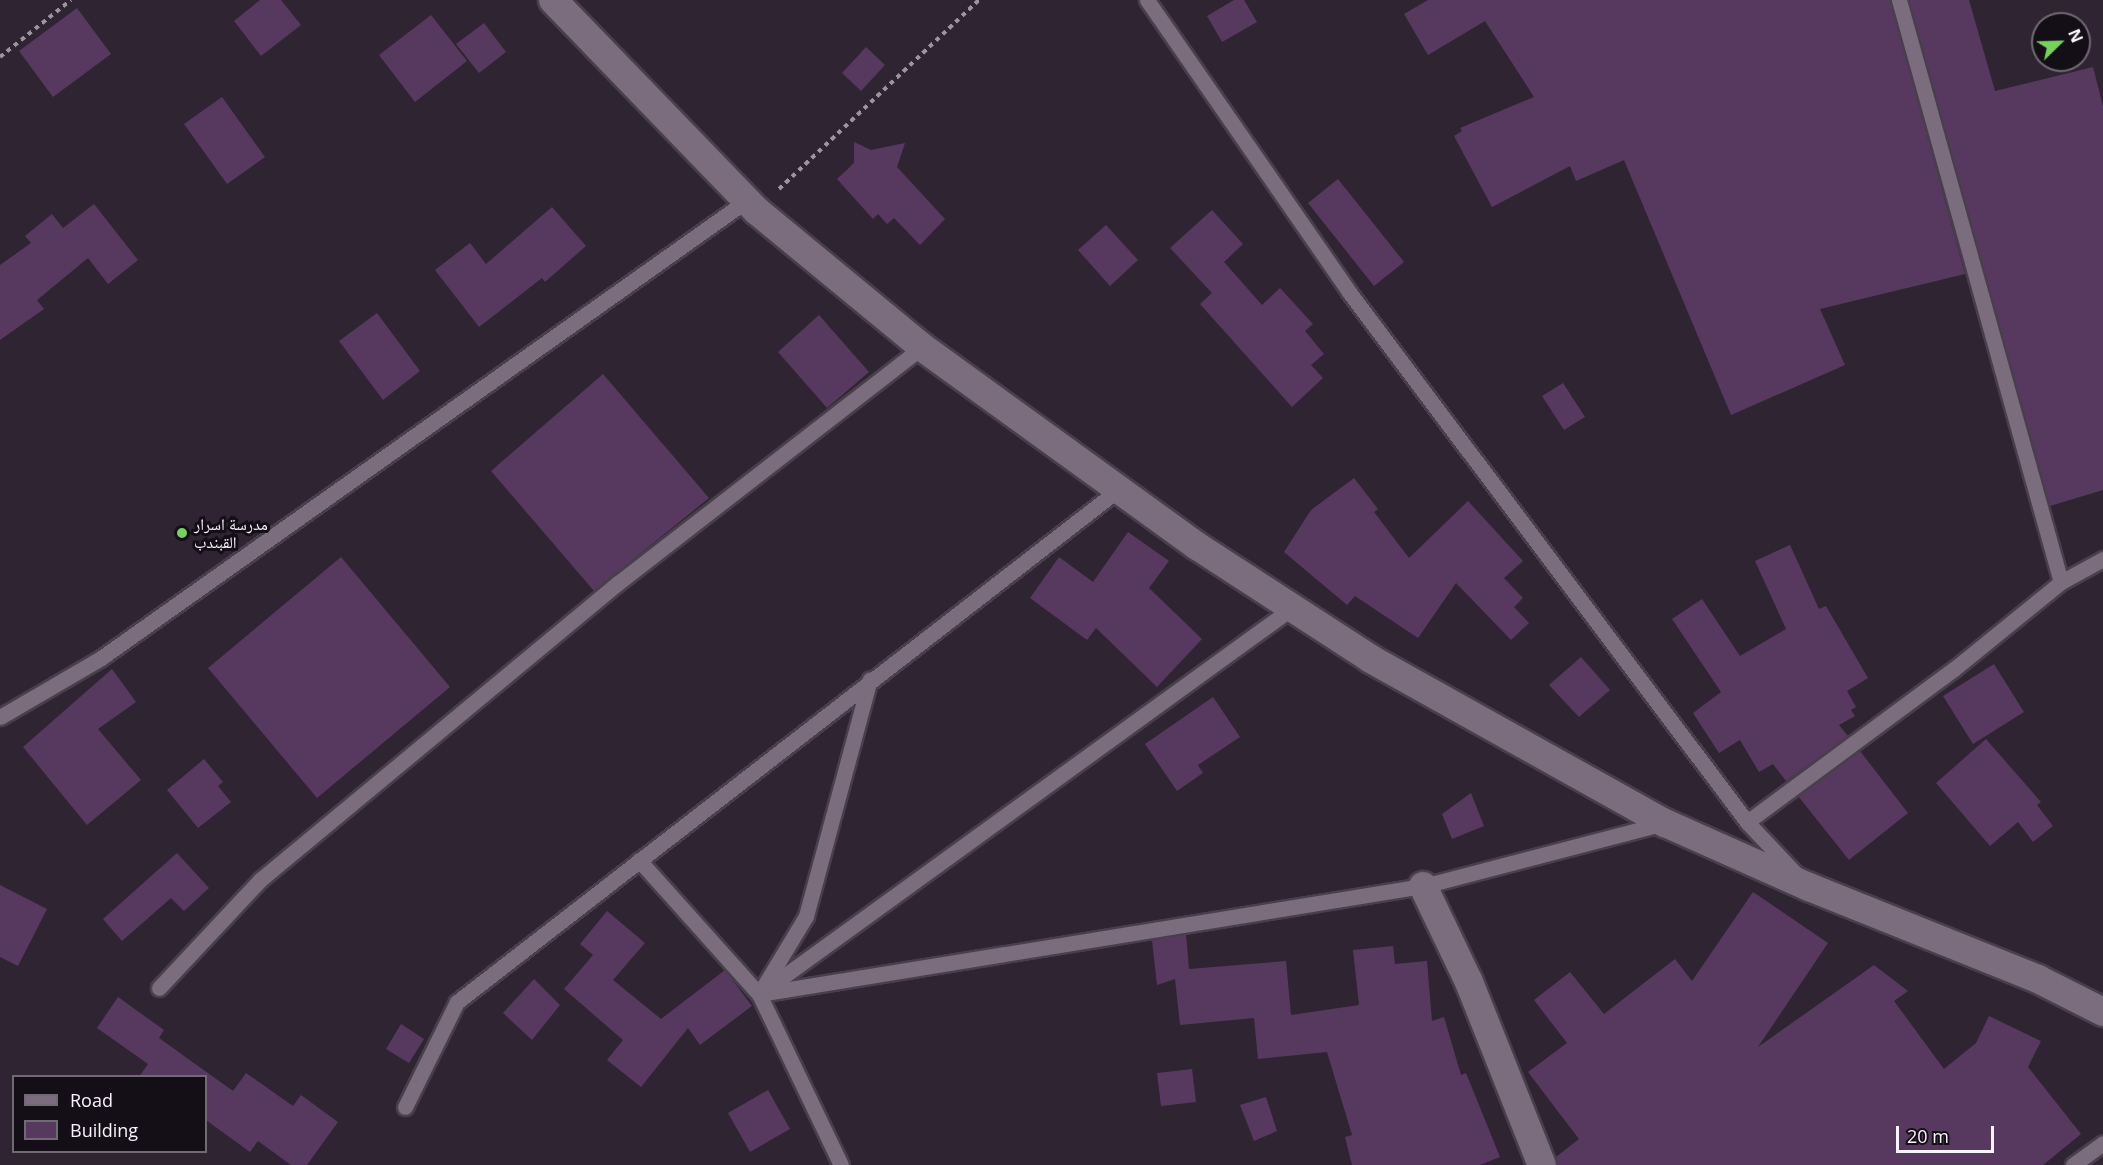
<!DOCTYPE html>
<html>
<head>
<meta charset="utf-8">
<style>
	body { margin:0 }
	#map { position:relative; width:2103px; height:1165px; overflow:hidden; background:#2f2432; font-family:"Open Sans","Noto Naskh Arabic",sans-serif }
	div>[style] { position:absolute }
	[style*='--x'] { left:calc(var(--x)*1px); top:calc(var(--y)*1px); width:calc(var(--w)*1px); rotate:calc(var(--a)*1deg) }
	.building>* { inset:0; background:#57395f }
	.path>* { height:4px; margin-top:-2px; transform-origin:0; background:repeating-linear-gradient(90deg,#9d94a0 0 4.5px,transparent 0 9px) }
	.roads { filter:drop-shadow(2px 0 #493f4c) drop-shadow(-2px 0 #493f4c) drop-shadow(0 2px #493f4c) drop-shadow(0 -2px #493f4c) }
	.service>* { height:15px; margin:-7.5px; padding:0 7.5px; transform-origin:7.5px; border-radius:7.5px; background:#7b6d7e }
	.minor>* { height:28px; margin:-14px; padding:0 14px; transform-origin:14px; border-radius:14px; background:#7b6d7e }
	.dots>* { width:16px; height:16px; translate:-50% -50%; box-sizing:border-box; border:3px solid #140f16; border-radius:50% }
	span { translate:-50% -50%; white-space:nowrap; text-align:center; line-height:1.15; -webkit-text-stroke:6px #140f16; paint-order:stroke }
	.poi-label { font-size:16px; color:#faf2fc }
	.left { translate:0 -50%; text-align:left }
	.legend { position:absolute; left:12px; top:1075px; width:195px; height:78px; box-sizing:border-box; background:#140f16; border:2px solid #706a72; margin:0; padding:8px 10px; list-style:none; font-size:18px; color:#faf2fc }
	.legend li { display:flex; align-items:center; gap:12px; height:30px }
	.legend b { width:30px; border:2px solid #706a72 }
	.north { position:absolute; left:2031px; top:12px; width:60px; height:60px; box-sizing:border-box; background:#140f16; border:2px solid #706a72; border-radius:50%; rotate:67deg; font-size:16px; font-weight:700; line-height:24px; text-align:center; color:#faf2fc }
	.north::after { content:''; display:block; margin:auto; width:21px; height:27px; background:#75d25b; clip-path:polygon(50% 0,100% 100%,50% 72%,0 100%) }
	.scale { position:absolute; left:1896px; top:1126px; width:98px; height:27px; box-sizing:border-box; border:3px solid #faf2fc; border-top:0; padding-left:8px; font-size:18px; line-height:21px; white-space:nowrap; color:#faf2fc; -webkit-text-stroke:4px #140f16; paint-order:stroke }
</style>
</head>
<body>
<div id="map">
	<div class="building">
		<i style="clip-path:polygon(260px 0,281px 0,301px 25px,261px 56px,234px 21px)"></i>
		<i style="clip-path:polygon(1234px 0,1244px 0,1257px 22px,1222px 42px,1207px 16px)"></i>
		<i style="clip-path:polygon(1428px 0,1890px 0,1965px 274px,1820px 309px,1845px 365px,1731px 415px,1624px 160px,1576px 181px,1570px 166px,1492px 207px,1454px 136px,1462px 131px,1460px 128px,1534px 97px,1485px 21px,1428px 55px,1404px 14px)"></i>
		<i style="clip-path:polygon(1909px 0,1969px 0,1995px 91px,2093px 67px,2103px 106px,2103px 490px,2050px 506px)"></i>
		<i style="clip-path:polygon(77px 8px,111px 54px,53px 97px,19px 51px)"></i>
		<i style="clip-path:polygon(431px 15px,467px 61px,415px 102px,379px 55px)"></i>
		<i style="clip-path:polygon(484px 23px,506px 52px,479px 73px,456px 44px)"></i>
		<i style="clip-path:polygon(866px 47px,885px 65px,861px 91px,842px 73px)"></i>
		<i style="clip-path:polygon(222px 97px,265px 157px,227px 184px,184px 124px)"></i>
		<i style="clip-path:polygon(854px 142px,871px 150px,905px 143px,897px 167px,945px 219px,920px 245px,894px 218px,887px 224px,878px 214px,873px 219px,837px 179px,854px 163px)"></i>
		<i style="clip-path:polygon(1338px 179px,1404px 262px,1374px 286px,1308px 203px)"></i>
		<i style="clip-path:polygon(94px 204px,138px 260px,108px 284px,88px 258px,37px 300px,44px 309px,0 340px,0 265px,31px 243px,25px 236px,52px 214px,63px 228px)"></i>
		<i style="clip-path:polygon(552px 207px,586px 246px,545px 282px,542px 278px,479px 327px,435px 270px,470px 243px,486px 264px)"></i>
		<i style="clip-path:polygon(1212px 210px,1243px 244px,1224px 262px,1262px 305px,1280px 288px,1313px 324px,1305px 331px,1324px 354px,1311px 365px,1323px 378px,1292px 407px,1200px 304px,1212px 293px,1170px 248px)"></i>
		<i style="clip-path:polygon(1106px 225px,1138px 260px,1110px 286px,1078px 250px)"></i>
		<i style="clip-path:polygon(377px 313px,420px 371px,383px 400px,339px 341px)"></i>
		<i style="clip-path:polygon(819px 315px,869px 372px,827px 408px,778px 352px)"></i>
		<i style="clip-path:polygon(603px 374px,709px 498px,594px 591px,491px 471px)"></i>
		<i style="clip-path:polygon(1563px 383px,1585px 417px,1564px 430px,1542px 396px)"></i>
		<i style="clip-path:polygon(1354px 478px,1378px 509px,1374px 512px,1409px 558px,1468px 501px,1523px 561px,1504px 578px,1523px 598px,1514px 607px,1529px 623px,1511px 640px,1456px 583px,1418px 638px,1355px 596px,1347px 605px,1284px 552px,1311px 510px)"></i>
		<i style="clip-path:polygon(1128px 532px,1169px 561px,1149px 588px,1202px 639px,1157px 687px,1096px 628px,1087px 640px,1030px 598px,1059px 557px,1093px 582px)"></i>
		<i style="clip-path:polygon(1790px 545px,1819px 609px,1826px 606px,1868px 678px,1847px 691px,1856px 707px,1851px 710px,1855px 716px,1839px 725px,1848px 736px,1786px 781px,1773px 764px,1759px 772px,1740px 740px,1719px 753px,1693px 713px,1721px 692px,1672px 619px,1702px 599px,1740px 656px,1786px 629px,1755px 561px)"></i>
		<i style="clip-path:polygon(341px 557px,450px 687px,317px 798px,208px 668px)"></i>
		<i style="clip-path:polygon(1581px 657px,1610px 690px,1579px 717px,1549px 685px)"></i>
		<i style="clip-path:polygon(1994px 664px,2024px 712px,1973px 744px,1943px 696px)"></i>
		<i style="clip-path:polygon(112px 669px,136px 702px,98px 729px,141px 780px,87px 825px,23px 747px)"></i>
		<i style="clip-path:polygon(1213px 697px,1240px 737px,1198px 765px,1203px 773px,1177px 791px,1145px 744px)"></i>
		<i style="clip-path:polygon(1986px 739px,2041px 802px,2037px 805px,2053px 826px,2033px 842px,2018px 822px,1990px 846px,1936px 783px)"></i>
		<i style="clip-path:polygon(1860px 751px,1908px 813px,1849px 860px,1798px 796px)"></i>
		<i style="clip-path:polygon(204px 759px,223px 782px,218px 786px,231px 802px,198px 828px,167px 790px)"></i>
		<i style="clip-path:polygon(1471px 793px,1484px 826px,1452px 839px,1442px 814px)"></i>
		<i style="clip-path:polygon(177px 853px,209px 888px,184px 911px,171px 898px,122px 941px,103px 919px)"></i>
		<i style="clip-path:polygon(0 885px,47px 909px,18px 966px,0 957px)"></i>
		<i style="clip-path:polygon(1753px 892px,1828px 943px,1758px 1047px,1874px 965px,1908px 991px,1894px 1001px,1944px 1069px,1976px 1043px,1989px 1016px,2041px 1041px,2028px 1067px,2081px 1134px,2043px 1165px,1558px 1165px,1556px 1157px,1579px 1139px,1528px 1072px,1567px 1043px,1534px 1000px,1570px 972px,1604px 1014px,1675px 959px,1692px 981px)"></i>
		<i style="clip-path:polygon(607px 911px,645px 943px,613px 980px,661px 1019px,725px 970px,752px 1006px,700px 1045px,688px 1028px,641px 1087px,607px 1060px,623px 1040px,564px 989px,593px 955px,580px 944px)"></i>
		<i style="clip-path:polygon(1186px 934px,1189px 969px,1286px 961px,1291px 1015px,1359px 1005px,1353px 950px,1393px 946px,1395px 964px,1427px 961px,1432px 1021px,1444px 1017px,1461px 1075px,1466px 1073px,1500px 1157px,1480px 1165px,1352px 1165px,1345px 1137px,1352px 1135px,1327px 1052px,1258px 1059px,1254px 1018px,1180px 1025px,1175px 979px,1157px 985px,1152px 940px)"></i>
		<i style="clip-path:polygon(534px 979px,560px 1005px,532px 1040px,503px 1013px)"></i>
		<i style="clip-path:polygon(118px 997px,164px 1030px,159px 1038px,233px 1091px,246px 1073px,293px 1106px,301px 1095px,338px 1122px,307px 1165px,291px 1165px,258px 1141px,250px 1152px,206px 1120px,206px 1077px,139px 1077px,148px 1064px,97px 1028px)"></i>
		<i style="clip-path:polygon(401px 1024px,424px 1039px,409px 1063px,386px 1049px)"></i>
		<i style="clip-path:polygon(1192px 1069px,1196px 1102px,1161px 1106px,1157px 1073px)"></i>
		<i style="clip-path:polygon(768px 1090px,790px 1129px,750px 1152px,728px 1113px)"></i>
		<i style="clip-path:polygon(1266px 1097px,1277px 1131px,1254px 1141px,1240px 1105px)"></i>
	</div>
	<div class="path">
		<i style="--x:0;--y:57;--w:91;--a:-38.8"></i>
		<i style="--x:779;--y:189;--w:275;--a:-43.4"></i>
	</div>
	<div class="roads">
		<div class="service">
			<i style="--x:1147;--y:0;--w:355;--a:55.3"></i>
			<i style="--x:1349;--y:292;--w:663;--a:53.1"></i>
			<i style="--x:1747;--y:822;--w:71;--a:46.7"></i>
			<i style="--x:1899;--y:0;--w:604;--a:74.45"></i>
			<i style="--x:0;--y:717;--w:117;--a:-30.3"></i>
			<i style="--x:101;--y:658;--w:790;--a:-35.32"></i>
			<i style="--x:1747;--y:822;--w:257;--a:-36.5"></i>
			<i style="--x:1954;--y:669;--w:138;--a:-39.1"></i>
			<i style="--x:2061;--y:582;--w:48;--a:-28.7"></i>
			<i style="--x:639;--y:860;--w:180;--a:48.2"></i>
			<i style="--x:159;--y:988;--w:148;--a:-46.9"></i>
			<i style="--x:260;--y:880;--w:465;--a:-39.7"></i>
			<i style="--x:618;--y:583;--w:385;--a:-37.8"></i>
			<i style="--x:762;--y:992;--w:654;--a:-35.92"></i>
			<i style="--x:759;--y:994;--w:673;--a:-9.24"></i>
			<i style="--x:1423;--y:886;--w:249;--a:-14.6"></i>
			<i style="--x:405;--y:1107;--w:117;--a:-63.7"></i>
			<i style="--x:457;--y:1002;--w:838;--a:-37.77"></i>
			<i style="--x:841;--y:1165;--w:190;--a:-115.6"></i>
			<i style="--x:759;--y:994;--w:91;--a:-58.9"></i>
			<i style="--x:806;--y:916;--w:245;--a:-74.9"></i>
			<i style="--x:2073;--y:1165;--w:37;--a:-36"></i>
		</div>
		<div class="minor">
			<i style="--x:553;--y:0;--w:293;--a:46"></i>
			<i style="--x:757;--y:211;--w:214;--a:39.5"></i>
			<i style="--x:922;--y:347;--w:339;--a:35.9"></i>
			<i style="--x:1197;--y:546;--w:207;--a:33"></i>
			<i style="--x:1371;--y:659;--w:337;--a:29.2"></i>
			<i style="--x:1665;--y:823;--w:158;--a:24"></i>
			<i style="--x:1809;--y:887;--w:247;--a:21.9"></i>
			<i style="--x:2038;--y:979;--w:73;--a:26.9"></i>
			<i style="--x:1423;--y:886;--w:106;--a:64.4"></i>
			<i style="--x:1469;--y:982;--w:197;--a:68.3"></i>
		</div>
	</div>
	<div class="dots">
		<i style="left:182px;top:533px;background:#75d25b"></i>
	</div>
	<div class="poi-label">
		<span class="left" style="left:194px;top:533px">مدرسة اسرار<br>القبندب</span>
	</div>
	<ul class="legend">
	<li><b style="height:8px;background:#7b6d7e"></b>Road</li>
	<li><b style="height:16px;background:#57395f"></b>Building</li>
	</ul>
	<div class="north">N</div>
	<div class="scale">20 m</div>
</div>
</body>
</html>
